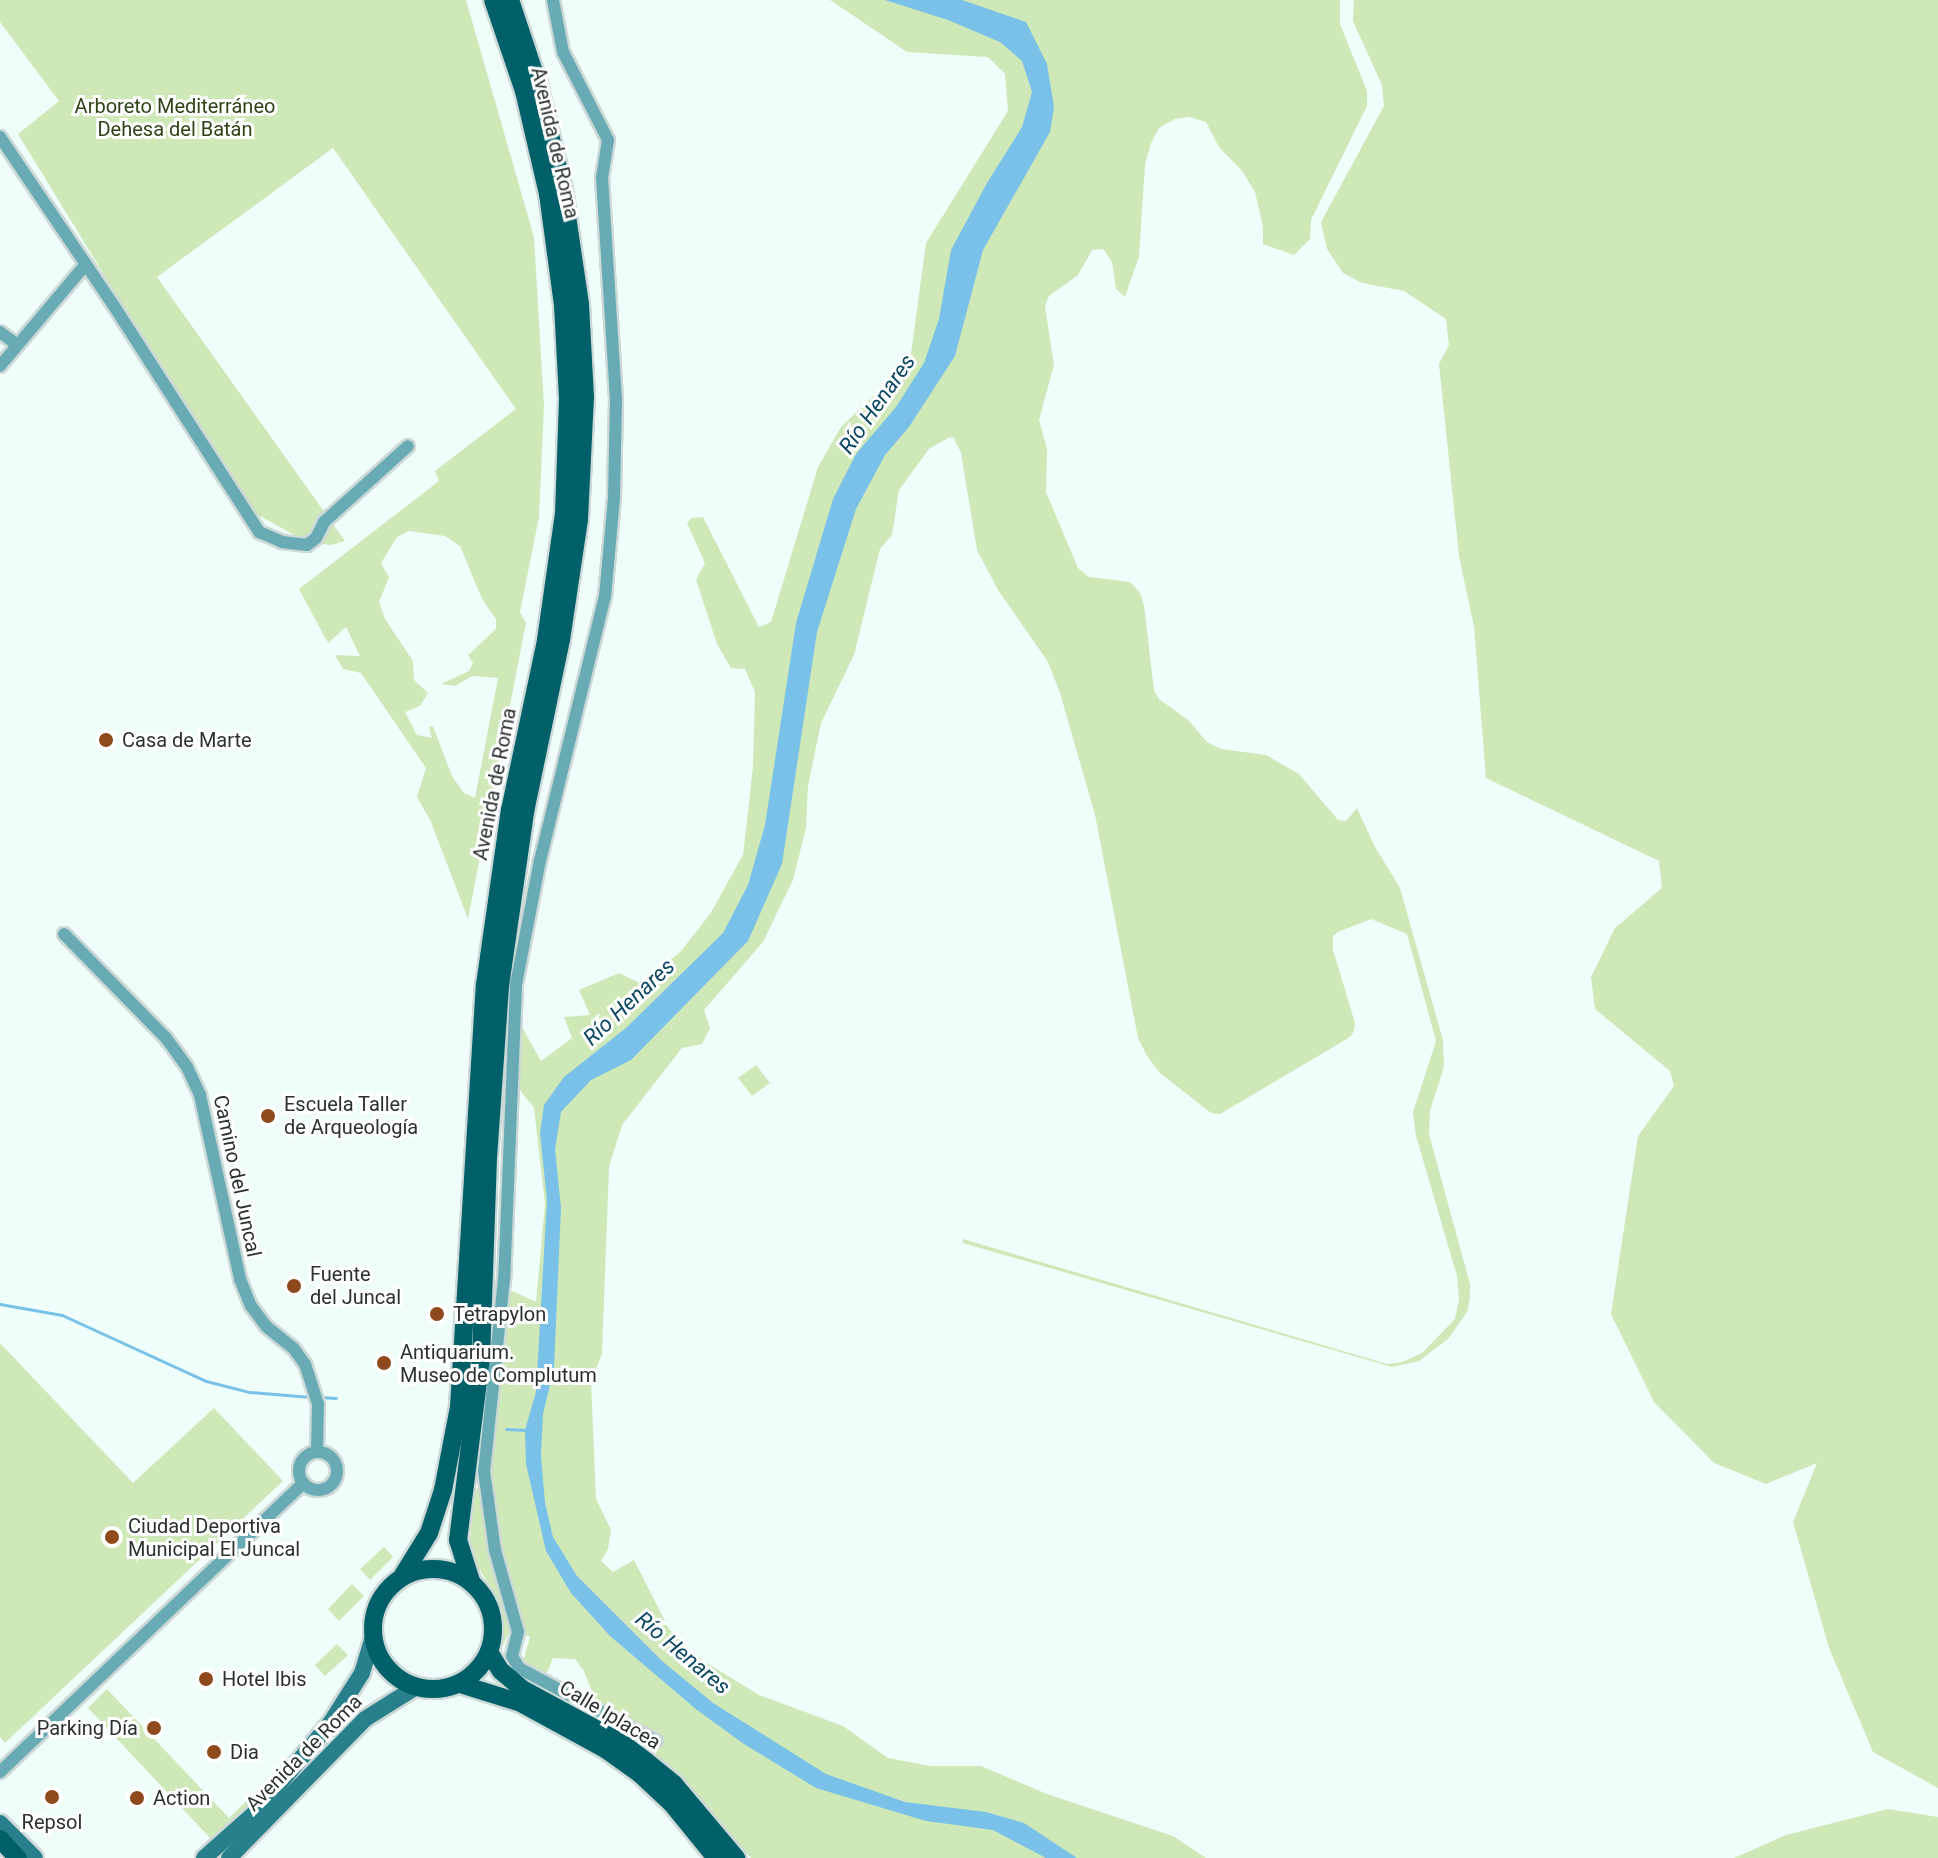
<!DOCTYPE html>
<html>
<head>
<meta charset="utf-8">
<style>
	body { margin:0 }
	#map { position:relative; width:1938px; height:1858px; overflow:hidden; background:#effefb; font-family:Roboto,sans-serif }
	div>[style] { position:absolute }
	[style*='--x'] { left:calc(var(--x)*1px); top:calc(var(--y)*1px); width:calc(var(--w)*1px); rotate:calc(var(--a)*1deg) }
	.green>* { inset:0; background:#cfe8b7 }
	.water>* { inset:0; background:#79c1e9 }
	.stream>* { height:3px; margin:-1.5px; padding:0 1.5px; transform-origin:1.5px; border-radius:1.5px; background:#79c1e9 }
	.roads { filter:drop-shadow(2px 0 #ccd9d6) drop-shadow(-2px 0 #ccd9d6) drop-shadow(0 2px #ccd9d6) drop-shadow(0 -2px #ccd9d6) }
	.street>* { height:12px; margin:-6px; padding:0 6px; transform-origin:6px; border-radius:6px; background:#69abb4 }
	.street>.ring { margin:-6px; padding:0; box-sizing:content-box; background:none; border:12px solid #69abb4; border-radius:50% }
	.secondary>* { height:16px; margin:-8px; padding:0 8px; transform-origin:8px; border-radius:8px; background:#28808c }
	.primary>* { height:18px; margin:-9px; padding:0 9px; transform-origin:9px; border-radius:9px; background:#00606a }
	.primary>.ring { margin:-9px; padding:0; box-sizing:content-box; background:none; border:18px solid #00606a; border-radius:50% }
	.dots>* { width:22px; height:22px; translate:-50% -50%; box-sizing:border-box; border:4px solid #fff; border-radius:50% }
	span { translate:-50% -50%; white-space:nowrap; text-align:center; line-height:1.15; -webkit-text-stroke:6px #fff; paint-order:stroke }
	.park-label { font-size:20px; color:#2f4316 }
	.street-label { font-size:20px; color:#2a3130 }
	.poi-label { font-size:20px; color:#2a3130 }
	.left { translate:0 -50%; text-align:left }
	.right { translate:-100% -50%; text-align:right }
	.water-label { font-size:22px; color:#0a4762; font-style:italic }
</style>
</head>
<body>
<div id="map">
	<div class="green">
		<i style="clip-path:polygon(evenodd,0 0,466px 0,534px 237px,544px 405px,539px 517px,520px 612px,526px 623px,468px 919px,431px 822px,417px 797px,426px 768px,361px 673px,343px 669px,335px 655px,360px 656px,346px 627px,328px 643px,299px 589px,439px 481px,435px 471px,516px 409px,333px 148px,157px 277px,345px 541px,331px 545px,307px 542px,247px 509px,18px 134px,59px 101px,0 22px,0 0,409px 531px,445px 536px,460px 546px,482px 599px,496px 619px,496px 629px,468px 655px,473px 663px,469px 671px,441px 684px,455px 686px,472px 676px,498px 678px,475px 798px,464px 793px,452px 776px,433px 726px,429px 727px,432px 738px,417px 735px,405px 712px,420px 706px,428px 693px,414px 680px,413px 661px,385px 619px,379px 602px,389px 577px,381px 563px,397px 537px,409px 531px)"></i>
		<i style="clip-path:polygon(830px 0,1340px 0,1340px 24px,1367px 91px,1367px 106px,1311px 220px,1310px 239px,1294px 255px,1263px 244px,1263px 227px,1255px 192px,1242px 171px,1219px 147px,1206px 122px,1189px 117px,1175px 119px,1159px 128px,1151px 143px,1145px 165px,1139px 257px,1125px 297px,1116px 289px,1112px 262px,1103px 249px,1092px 250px,1078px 275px,1049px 296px,1045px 306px,1054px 365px,1039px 420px,1047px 449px,1046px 492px,1078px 568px,1089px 577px,1130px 582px,1140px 593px,1144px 605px,1154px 690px,1159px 699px,1188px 720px,1207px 742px,1221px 749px,1266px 755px,1299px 774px,1338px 820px,1346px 821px,1357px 808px,1374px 845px,1400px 888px,1443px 1040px,1444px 1067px,1430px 1111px,1429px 1134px,1470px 1284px,1470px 1298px,1467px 1312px,1448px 1339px,1419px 1361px,1392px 1367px,963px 1243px,963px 1239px,1387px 1364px,1403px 1362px,1422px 1353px,1455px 1319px,1459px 1299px,1457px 1276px,1416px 1136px,1413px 1112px,1436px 1041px,1407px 934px,1371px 919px,1338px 932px,1333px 936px,1333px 950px,1355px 1023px,1354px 1031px,1350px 1037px,1220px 1114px,1211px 1113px,1160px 1073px,1147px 1056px,1138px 1038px,1095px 815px,1060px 693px,1048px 662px,998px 590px,977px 550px,961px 453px,953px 437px,948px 438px,929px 449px,899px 490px,892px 535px,880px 549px,854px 655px,821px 723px,808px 786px,806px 828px,793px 880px,763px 942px,704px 1010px,710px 1028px,702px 1044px,682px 1048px,622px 1125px,609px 1167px,602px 1354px,591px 1381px,596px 1499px,611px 1530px,608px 1549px,601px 1561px,613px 1572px,634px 1560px,669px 1629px,694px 1655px,759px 1695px,843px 1726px,888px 1758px,930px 1766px,981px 1766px,1047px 1794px,1173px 1836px,1206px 1858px,751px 1858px,674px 1768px,601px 1715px,584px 1671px,575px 1659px,553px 1658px,545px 1677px,522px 1665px,530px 1637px,511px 1629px,502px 1647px,501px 1615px,494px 1592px,469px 1553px,474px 1493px,487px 1472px,501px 1386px,506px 1288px,536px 1302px,545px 1204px,534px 1108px,516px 1085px,518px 1020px,541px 1061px,572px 1038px,564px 1017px,590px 1015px,579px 990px,619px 973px,642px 984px,681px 951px,710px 914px,743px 855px,753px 767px,755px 692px,745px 669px,731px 668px,717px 644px,696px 580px,705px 563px,687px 523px,692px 518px,703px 517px,759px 627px,771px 622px,818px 467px,841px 427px,910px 361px,926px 243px,1008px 111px,1005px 74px,988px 57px,907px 52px)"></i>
		<i style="clip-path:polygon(1354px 0,1938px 0,1938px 1788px,1873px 1752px,1829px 1648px,1793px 1522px,1817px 1463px,1766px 1484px,1714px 1463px,1654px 1402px,1611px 1314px,1638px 1136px,1674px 1086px,1670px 1071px,1595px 1009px,1591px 977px,1615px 928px,1662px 888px,1659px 861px,1486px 778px,1474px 627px,1459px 556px,1439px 364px,1449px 345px,1446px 319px,1404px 291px,1362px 283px,1343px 273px,1327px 249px,1321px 222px,1384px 106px,1382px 85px,1353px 21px)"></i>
		<i style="clip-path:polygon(756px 1065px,770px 1083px,752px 1096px,738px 1078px)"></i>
		<i style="clip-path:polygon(0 1343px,133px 1483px,214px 1408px,283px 1481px,5px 1743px,0 1737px)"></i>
		<i style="clip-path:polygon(384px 1547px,393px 1557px,370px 1580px,360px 1569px)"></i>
		<i style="clip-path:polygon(352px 1584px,364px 1596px,339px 1621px,328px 1609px)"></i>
		<i style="clip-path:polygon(337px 1644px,348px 1655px,325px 1676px,315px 1665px)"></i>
		<i style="clip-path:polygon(107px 1689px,229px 1818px,272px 1776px,276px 1778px,212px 1840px,88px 1708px)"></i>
		<i style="clip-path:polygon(1888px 1809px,1938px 1817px,1938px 1858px,1734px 1858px,1786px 1835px)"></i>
	</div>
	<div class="water">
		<i style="clip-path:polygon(885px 0,962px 0,1026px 22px,1047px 64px,1054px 107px,1050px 132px,983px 250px,955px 356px,909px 427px,885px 455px,856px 509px,817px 632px,782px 864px,748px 941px,631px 1060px,591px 1080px,561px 1112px,555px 1149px,561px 1208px,554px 1368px,543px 1414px,541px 1456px,545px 1503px,553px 1537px,577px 1576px,662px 1661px,713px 1703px,826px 1774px,905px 1802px,986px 1812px,1024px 1823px,1077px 1858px,1046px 1858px,993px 1830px,926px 1821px,816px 1788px,744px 1744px,697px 1710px,610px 1636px,571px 1593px,546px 1551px,526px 1464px,525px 1430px,536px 1392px,547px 1200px,540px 1133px,544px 1105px,564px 1077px,626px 1028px,723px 933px,748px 885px,765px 825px,796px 623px,833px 499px,856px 454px,896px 407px,924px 363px,939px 319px,951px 250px,987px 183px,1022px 127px,1032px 92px,1022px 61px,1000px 42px,948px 20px)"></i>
	</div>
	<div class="stream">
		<i style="--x:0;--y:1304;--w:63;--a:10.1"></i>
		<i style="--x:62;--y:1315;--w:158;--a:24.6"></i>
		<i style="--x:206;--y:1381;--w:44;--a:14.3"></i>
		<i style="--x:249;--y:1392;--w:62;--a:4.6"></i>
		<i style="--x:319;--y:1397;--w:17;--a:3"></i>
		<i style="--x:506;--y:1429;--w:20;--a:3"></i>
	</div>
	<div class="roads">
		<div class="street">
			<i style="--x:553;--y:0;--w:53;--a:79.1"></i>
			<i style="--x:563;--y:52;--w:99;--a:62.9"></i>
			<i style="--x:608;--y:140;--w:37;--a:99"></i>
			<i style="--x:602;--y:177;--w:224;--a:86.4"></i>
			<i style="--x:616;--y:401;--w:97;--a:91.2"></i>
			<i style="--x:614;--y:498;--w:98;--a:95.2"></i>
			<i style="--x:605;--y:596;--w:272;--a:103.8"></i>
			<i style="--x:540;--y:860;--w:127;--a:100.9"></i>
			<i style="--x:516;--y:985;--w:294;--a:92.3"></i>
			<i style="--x:504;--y:1279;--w:193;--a:95.9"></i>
			<i style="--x:484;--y:1471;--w:80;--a:82.1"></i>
			<i style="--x:495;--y:1550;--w:85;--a:74.3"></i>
			<i style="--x:518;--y:1632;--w:25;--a:104"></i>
			<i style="--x:512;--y:1656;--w:14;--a:60"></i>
			<i style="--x:519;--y:1668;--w:155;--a:28.1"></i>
			<i style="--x:0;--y:137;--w:204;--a:56"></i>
			<i style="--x:114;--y:306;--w:269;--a:57.3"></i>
			<i style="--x:259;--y:532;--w:25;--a:23"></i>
			<i style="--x:282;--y:542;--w:25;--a:7"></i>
			<i style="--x:307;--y:545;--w:11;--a:-38"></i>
			<i style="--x:316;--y:538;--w:18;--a:-63"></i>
			<i style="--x:324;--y:522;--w:113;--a:-42.1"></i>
			<i style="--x:0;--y:332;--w:21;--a:37"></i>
			<i style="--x:0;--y:366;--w:133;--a:-49.9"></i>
			<i style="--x:64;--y:934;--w:146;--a:45.6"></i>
			<i style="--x:166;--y:1038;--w:36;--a:54"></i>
			<i style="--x:187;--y:1067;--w:31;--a:65"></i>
			<i style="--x:200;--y:1095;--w:188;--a:77.7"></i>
			<i style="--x:240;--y:1279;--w:29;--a:68"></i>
			<i style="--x:251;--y:1306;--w:26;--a:53"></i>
			<i style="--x:267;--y:1327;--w:35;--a:39"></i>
			<i style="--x:294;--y:1349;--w:19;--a:54"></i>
			<i style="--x:305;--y:1364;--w:42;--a:72"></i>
			<i style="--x:318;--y:1404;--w:47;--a:91.2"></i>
			<i class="ring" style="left:299px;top:1452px;width:26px;height:26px"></i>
			<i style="--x:0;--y:1772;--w:419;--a:-43.6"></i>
		</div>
		<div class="secondary">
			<i style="--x:0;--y:1823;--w:49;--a:45"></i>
			<i style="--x:204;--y:1858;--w:72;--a:-41.6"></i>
			<i style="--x:258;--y:1810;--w:114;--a:-50.3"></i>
			<i style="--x:331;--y:1722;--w:58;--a:-57.7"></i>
			<i style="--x:362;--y:1673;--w:38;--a:-73"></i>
			<i style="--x:229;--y:1858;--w:194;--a:-45.6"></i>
			<i style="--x:365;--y:1719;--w:60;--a:-32.1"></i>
		</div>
		<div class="primary">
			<i class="ring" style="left:373px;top:1569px;width:102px;height:102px"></i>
			<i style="--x:403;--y:1575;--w:49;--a:-58.2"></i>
			<i style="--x:429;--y:1533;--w:45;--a:-72"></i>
			<i style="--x:443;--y:1490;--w:85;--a:-79.1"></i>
			<i style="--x:459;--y:1407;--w:423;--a:-86.5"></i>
			<i style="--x:485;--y:985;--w:177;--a:-81.9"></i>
			<i style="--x:510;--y:810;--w:174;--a:-78"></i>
			<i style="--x:546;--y:640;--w:127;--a:-81.9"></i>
			<i style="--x:564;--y:514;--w:116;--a:-88"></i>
			<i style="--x:568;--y:398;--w:93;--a:-93.1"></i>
			<i style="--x:563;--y:305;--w:112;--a:-97.7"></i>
			<i style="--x:548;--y:194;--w:106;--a:-103.1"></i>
			<i style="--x:524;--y:91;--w:96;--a:-108.8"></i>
			<i style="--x:471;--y:1581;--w:43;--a:-107.6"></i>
			<i style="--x:458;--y:1540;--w:183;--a:-82.8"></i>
			<i style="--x:481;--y:1358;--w:200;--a:-88"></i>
			<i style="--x:488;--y:1158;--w:172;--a:-86"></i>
			<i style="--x:500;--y:986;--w:176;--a:-81.8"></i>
			<i style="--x:525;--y:812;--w:176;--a:-78.2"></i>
			<i style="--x:561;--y:640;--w:122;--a:-81.5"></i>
			<i style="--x:579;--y:519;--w:122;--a:-87.2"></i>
			<i style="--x:585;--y:397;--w:93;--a:-93.1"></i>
			<i style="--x:580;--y:304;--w:116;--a:-98.4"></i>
			<i style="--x:563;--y:189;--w:108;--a:-103.4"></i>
			<i style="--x:538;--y:84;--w:89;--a:-108.4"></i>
			<i style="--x:489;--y:1652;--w:22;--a:58"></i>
			<i style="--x:501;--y:1671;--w:30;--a:40"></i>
			<i style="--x:524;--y:1690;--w:111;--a:28.4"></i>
			<i style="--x:622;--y:1743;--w:31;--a:37"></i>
			<i style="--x:647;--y:1762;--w:35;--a:39"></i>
			<i style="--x:674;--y:1784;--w:97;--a:50"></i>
			<i style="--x:460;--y:1684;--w:64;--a:17.3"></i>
			<i style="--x:521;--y:1703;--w:96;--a:28.7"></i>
			<i style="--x:605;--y:1749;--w:43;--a:35.5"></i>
			<i style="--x:640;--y:1774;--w:45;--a:43.2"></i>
			<i style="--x:673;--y:1805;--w:68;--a:50.9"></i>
			<i style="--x:0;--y:1839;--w:26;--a:47"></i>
		</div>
	</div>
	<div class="dots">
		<i style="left:106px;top:740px;background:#8e4a1c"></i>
		<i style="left:268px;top:1116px;background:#8e4a1c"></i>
		<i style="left:294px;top:1286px;background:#8e4a1c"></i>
		<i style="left:437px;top:1314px;background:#8e4a1c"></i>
		<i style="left:384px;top:1363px;background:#8e4a1c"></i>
		<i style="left:112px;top:1537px;background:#8e4a1c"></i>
		<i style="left:206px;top:1679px;background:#8e4a1c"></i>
		<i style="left:154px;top:1728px;background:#8e4a1c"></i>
		<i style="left:214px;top:1752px;background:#8e4a1c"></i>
		<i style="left:52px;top:1797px;background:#8e4a1c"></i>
		<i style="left:137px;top:1798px;background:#8e4a1c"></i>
	</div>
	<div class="park-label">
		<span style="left:175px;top:118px">Arboreto Mediterráneo<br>Dehesa del Batán</span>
	</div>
	<div class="street-label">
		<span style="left:555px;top:143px;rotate:77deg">Avenida de Roma</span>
		<span style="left:495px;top:784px;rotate:-79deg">Avenida de Roma</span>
		<span style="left:237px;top:1176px;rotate:78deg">Camino del Juncal</span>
		<span style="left:610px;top:1715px;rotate:31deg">Calle Iplacea</span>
		<span style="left:304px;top:1753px;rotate:-45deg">Avenida de Roma</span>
	</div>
	<div class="poi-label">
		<span class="left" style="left:122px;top:740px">Casa de Marte</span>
		<span class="left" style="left:284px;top:1116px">Escuela Taller<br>de Arqueología</span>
		<span class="left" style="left:310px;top:1286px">Fuente<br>del Juncal</span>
		<span class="left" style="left:453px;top:1314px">Tetrapylon</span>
		<span class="left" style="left:400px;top:1364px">Antiquarium.<br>Museo de Complutum</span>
		<span class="left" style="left:128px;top:1538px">Ciudad Deportiva<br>Municipal El Juncal</span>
		<span class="left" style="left:222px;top:1679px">Hotel Ibis</span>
		<span class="right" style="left:138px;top:1728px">Parking Día</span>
		<span class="left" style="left:230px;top:1752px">Dia</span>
		<span class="left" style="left:153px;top:1798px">Action</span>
		<span style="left:52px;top:1822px">Repsol</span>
	</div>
	<div class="water-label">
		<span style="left:877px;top:404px;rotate:-55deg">Río Henares</span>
		<span style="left:629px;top:1002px;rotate:-43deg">Río Henares</span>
		<span style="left:683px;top:1653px;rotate:40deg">Río Henares</span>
	</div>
</div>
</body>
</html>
